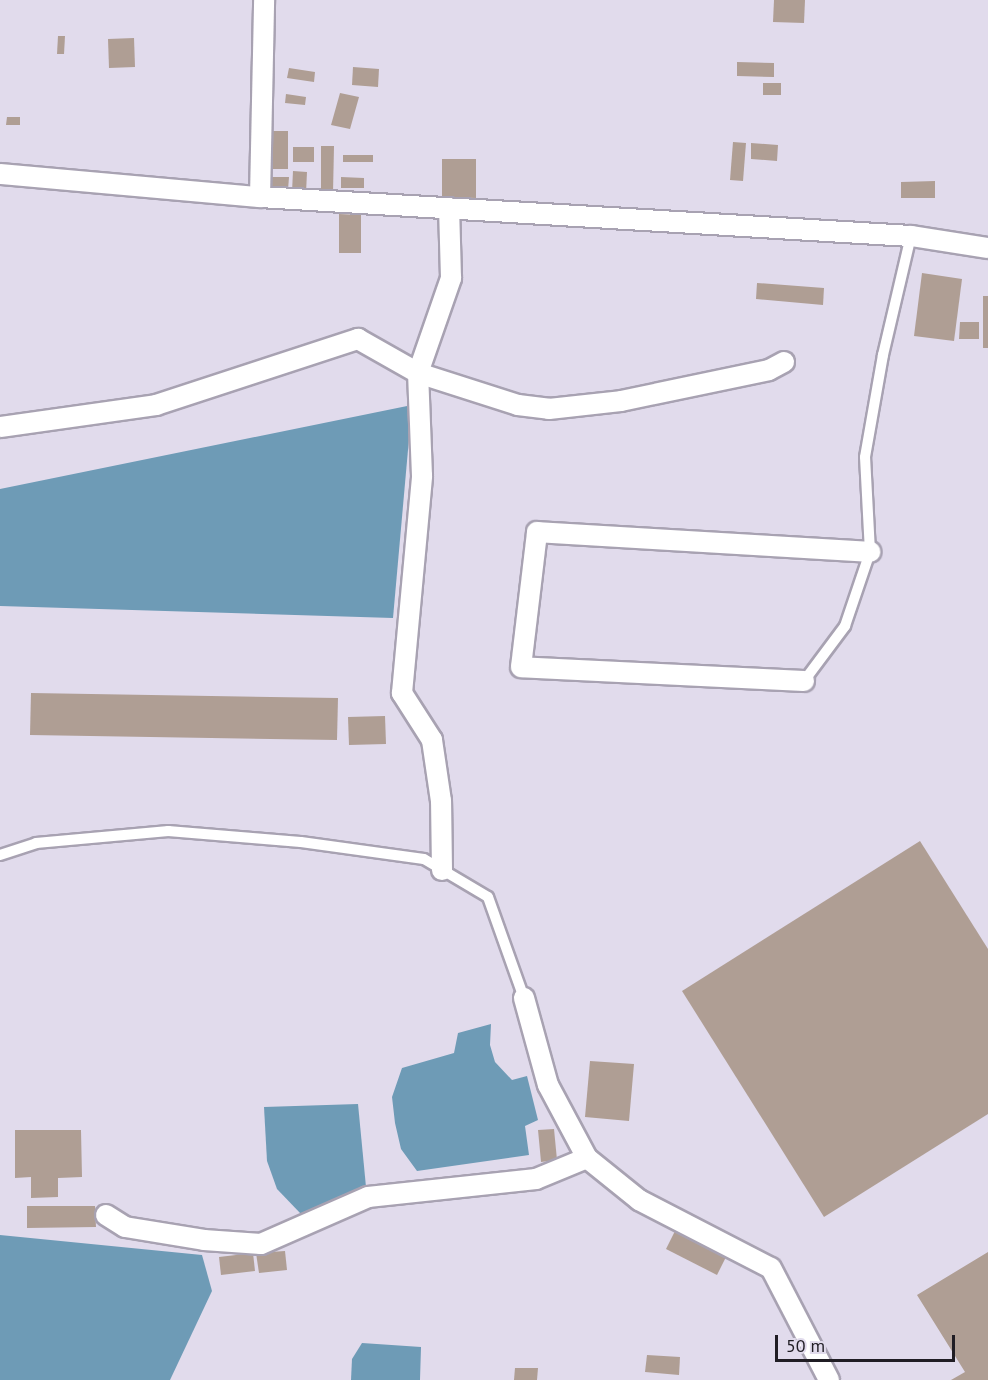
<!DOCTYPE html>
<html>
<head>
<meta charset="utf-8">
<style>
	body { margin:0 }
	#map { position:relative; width:988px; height:1380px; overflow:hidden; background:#e1dbec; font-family:"PT Sans",sans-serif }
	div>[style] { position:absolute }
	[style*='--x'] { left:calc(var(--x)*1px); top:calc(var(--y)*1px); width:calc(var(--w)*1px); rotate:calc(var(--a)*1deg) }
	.water>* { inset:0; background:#6e9bb6 }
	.building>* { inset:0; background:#af9e94 }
	.roads { filter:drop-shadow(2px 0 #a8a2b2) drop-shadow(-2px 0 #a8a2b2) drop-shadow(0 2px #a8a2b2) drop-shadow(0 -2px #a8a2b2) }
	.lane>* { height:10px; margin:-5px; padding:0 5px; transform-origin:5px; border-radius:5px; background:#fff }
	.street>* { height:20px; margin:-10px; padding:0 10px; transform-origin:10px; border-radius:10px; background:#fff }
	span { translate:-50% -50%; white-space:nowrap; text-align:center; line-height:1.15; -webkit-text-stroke:4.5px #e1dbec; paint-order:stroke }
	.scale { position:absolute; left:775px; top:1335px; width:180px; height:27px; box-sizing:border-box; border:3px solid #201d24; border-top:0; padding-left:8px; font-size:18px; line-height:21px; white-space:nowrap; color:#201d24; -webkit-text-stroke:4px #e1dbec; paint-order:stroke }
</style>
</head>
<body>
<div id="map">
	<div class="water">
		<i style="clip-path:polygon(412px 405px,393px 618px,0 606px,0 489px)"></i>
		<i style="clip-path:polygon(491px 1024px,490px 1045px,495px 1062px,512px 1080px,527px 1076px,538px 1120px,525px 1126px,529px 1155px,417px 1171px,401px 1149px,395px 1123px,392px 1097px,402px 1068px,454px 1053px,458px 1033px)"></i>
		<i style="clip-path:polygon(358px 1104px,366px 1187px,301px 1214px,277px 1189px,267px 1161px,264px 1107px)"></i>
		<i style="clip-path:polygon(0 1235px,202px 1255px,212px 1291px,170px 1380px,0 1380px)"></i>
		<i style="clip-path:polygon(362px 1343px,421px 1347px,420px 1380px,351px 1380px,352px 1359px)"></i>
	</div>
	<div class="building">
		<i style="clip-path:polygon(774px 0,805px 0,804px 23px,773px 22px)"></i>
		<i style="clip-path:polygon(58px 36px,65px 36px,64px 54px,57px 54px)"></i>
		<i style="clip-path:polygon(134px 38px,135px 67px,109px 68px,108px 39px)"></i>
		<i style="clip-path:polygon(737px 62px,774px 63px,774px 77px,737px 76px)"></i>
		<i style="clip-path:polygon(353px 67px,379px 69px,378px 87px,352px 85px)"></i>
		<i style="clip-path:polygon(289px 68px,315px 72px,314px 82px,287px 78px)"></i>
		<i style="clip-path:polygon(763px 83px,781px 83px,781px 95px,763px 95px)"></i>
		<i style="clip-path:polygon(340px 93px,359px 97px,350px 129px,331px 125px)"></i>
		<i style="clip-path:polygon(286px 94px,306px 97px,305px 105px,285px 103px)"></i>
		<i style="clip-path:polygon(7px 117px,20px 117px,20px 125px,6px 125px)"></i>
		<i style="clip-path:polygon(271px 131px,288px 131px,288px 169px,271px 169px)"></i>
		<i style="clip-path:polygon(733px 142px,746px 143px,743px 181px,730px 180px)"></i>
		<i style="clip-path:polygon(751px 143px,778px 145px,777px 161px,751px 159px)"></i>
		<i style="clip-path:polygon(321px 146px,334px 146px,333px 193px,321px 193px)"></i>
		<i style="clip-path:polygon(293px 147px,314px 147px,314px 162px,293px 162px)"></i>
		<i style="clip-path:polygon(343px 155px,373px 155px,373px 162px,343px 162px)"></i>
		<i style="clip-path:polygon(442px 159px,476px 159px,476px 198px,442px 197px)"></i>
		<i style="clip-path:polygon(293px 171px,307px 172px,306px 193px,292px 192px)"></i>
		<i style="clip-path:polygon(270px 177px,289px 177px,288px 190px,270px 189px)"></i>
		<i style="clip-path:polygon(341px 177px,364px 178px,364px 188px,341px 188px)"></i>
		<i style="clip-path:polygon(935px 181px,935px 198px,901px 198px,901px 182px)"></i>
		<i style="clip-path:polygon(339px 214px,361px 215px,361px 253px,339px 253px)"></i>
		<i style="clip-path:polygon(922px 273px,962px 279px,954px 341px,914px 336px)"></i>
		<i style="clip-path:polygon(757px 283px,824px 288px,823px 305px,756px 299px)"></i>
		<i style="clip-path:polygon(983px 296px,988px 296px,988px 348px,983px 348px)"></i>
		<i style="clip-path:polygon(960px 322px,979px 322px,979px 339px,959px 339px)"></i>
		<i style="clip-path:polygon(31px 693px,338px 698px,337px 740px,30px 735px)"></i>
		<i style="clip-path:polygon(385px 716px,386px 744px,349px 745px,348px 717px)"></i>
		<i style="clip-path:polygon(920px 841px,988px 949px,988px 1114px,824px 1217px,682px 991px)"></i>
		<i style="clip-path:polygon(590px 1061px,634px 1064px,629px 1121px,585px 1117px)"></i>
		<i style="clip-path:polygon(554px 1129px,557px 1160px,541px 1162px,538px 1130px)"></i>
		<i style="clip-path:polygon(15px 1130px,81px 1130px,82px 1177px,58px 1178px,58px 1197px,31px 1198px,31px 1177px,15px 1178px)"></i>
		<i style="clip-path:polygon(27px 1206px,95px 1206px,96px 1227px,27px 1228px)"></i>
		<i style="clip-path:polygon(675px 1231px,726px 1257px,717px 1275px,666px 1249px)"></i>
		<i style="clip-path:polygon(285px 1251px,287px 1270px,259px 1273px,256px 1253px)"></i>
		<i style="clip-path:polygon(988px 1252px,988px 1380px,951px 1380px,965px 1372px,917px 1295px)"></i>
		<i style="clip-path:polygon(253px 1253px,255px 1271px,221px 1275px,219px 1257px)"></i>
		<i style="clip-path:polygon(647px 1355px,680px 1357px,679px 1375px,645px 1372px)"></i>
		<i style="clip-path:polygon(515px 1368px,538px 1368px,537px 1380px,514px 1380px)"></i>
	</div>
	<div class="roads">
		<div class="lane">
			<i style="--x:804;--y:681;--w:69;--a:-53.3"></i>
			<i style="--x:845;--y:626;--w:78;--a:-71.3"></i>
			<i style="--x:870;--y:552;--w:95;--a:-93"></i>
			<i style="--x:865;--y:457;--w:104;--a:-80"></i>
			<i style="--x:883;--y:355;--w:122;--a:-76.8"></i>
			<i style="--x:0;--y:855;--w:38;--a:-18"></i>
			<i style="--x:36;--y:843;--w:133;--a:-5.2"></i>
			<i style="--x:168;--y:831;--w:133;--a:4.7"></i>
			<i style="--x:301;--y:842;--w:124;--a:7.9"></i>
			<i style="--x:424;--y:859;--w:74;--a:30.7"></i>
			<i style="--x:488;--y:897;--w:107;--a:70.4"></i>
		</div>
		<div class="street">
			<i style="--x:0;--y:174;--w:261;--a:5.1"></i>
			<i style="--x:260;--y:197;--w:652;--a:3.43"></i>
			<i style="--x:911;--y:236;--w:78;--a:8.9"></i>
			<i style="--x:260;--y:197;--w:197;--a:-88.8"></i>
			<i style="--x:0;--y:427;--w:158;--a:-8"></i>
			<i style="--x:156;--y:405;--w:213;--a:-18.1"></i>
			<i style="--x:358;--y:339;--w:69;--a:29.5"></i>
			<i style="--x:418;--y:373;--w:105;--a:17.7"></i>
			<i style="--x:518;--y:405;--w:31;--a:7"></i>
			<i style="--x:549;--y:409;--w:72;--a:-6.3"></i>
			<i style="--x:621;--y:401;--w:151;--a:-11.8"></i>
			<i style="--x:769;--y:370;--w:17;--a:-28"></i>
			<i style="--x:804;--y:681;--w:283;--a:-177.2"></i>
			<i style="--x:521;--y:667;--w:136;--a:-83.2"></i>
			<i style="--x:537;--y:532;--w:334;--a:3.4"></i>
			<i style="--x:442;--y:870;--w:69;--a:-90.8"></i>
			<i style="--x:441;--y:801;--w:62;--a:-98.4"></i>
			<i style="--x:432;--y:740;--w:56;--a:-122.6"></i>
			<i style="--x:402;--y:693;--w:218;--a:-84.7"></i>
			<i style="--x:422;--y:476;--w:103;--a:-92.2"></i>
			<i style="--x:418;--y:373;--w:101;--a:-70.8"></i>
			<i style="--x:451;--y:278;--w:70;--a:-91.6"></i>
			<i style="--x:524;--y:998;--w:90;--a:74.6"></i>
			<i style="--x:548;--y:1085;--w:83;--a:61.9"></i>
			<i style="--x:587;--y:1158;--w:67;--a:38.9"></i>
			<i style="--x:639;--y:1200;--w:148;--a:27.3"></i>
			<i style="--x:771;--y:1268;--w:126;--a:62.6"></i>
			<i style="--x:106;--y:1215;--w:22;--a:32"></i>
			<i style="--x:125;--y:1227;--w:80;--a:9.3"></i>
			<i style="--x:204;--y:1240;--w:57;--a:4"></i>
			<i style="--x:261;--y:1244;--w:117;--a:-23.7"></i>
			<i style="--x:368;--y:1197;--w:169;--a:-6.1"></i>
			<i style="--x:536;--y:1179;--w:55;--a:-22.4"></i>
		</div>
	</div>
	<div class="scale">50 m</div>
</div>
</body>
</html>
